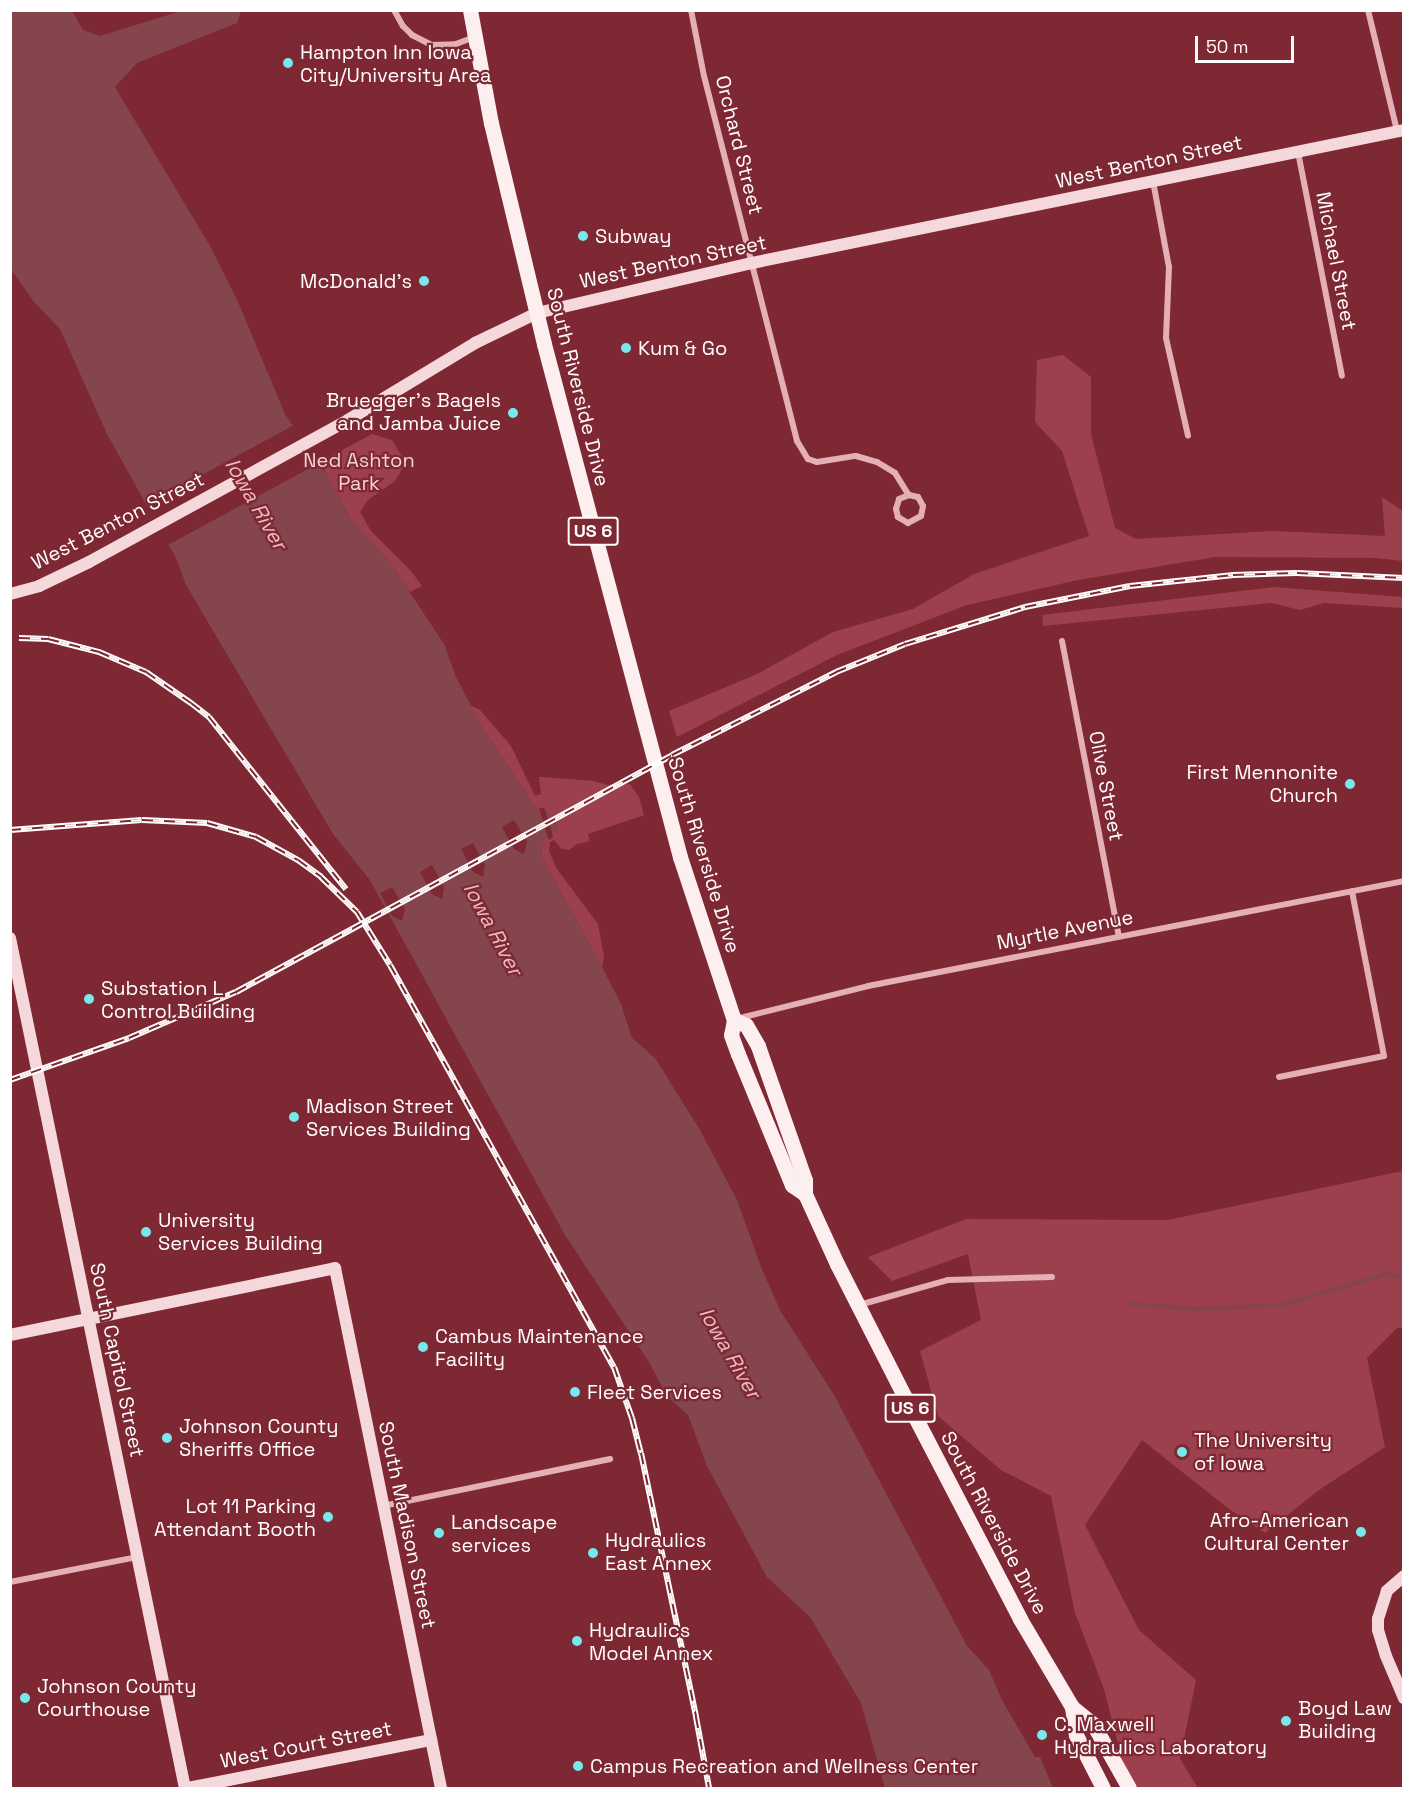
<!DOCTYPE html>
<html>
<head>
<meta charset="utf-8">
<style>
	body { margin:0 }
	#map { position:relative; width:1414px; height:1799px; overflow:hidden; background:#7e2833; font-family:"Space Grotesk",sans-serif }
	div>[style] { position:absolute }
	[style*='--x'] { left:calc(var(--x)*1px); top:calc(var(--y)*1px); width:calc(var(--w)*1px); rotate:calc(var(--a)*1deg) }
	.green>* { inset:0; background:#9d404d }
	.water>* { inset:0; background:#84454d }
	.pier>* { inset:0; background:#7e2833 }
	.stream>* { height:4px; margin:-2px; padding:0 2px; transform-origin:2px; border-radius:2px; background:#84454d }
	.street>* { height:6px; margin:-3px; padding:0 3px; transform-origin:3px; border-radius:3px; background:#e5afb6 }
	.secondary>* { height:12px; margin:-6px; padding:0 6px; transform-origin:6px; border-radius:6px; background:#f5d8db }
	.primary>* { height:15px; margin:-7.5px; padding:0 7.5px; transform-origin:7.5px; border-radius:7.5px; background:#fdeff0 }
	.rail>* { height:6px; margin-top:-3px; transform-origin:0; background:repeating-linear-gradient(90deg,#7e2833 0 11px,#fff 0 22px); box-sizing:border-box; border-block:2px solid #fff }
	.dots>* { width:16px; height:16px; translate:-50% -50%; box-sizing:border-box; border:3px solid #7e2833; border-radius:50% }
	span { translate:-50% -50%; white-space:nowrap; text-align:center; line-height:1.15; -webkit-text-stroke:4.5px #7e2833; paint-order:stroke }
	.shield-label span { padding:2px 4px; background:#7e2833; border:2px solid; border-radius:4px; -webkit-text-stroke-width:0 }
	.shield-label { font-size:18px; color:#fff; font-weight:700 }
	.poi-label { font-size:20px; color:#fff }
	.left { translate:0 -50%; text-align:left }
	.right { translate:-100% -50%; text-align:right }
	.street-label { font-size:20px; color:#fff }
	.park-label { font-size:20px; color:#f4d2d6 }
	.water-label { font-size:21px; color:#edbac1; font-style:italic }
	.frame { position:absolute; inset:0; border:12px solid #fff; pointer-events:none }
	.scale { position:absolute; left:1195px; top:36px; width:99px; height:27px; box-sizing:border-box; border:3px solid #fff; border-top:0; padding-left:8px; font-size:18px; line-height:21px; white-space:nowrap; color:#fff; -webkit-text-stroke:4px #7e2833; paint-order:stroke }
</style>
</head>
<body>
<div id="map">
	<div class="green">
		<i style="clip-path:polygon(1063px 355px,1091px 377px,1091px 434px,1115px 528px,1136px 539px,1274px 531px,1385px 536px,1382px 497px,1403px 511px,1403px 561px,1376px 558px,1215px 557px,1078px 580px,967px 605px,837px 655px,677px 737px,669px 711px,757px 674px,833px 632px,913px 609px,974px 574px,1089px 536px,1062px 451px,1035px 422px,1037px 360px)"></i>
		<i style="clip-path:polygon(372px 434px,392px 440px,401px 455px,402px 469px,395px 481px,368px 500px,360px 512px,371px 531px,411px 571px,422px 586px,410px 592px,391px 564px,350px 518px,320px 462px)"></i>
		<i style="clip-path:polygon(1274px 587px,1403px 597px,1403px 608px,1324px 603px,1300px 610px,1271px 603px,1043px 626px,1042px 615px)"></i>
		<i style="clip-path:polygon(470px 705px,480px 710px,511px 746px,535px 796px,541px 794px,539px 777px,543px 777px,594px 781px,607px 785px,630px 784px,639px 797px,644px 815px,588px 834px,590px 841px,577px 844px,569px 850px,562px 849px,554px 840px,550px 842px,549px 851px,557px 869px,598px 924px,604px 957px,602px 967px,541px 856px,543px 840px,558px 829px,547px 811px,538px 811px,483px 729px)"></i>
		<i style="clip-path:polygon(1403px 1171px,1403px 1328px,1397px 1328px,1367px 1358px,1385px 1447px,1319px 1490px,1265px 1533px,1229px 1509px,1142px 1440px,1085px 1525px,1139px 1630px,1196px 1680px,1180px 1759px,1198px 1788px,1138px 1788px,1122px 1760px,1104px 1689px,1075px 1613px,1051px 1496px,1001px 1470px,938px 1416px,920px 1351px,981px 1320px,968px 1254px,892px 1281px,868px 1257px,966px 1219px,1168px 1220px)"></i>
	</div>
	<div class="water">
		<i style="clip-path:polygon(evenodd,10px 11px,72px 11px,83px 30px,100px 36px,181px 11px,241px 11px,237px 23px,137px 63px,115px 87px,210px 246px,238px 302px,285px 414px,328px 477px,350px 518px,391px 564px,444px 644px,456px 677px,483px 729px,538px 811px,547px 810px,558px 830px,543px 840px,541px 856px,602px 967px,621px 1004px,632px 1038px,655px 1058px,700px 1130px,737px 1200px,761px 1267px,780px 1310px,834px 1395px,967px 1646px,989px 1670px,1002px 1700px,1035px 1757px,1040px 1757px,1053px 1788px,885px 1788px,861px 1703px,810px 1617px,767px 1577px,707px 1466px,688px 1415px,667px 1396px,649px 1362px,565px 1235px,370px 880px,333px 834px,186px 585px,176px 558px,107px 434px,60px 329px,34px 302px,11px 269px,10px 11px,514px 820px,527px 842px,524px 854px,514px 849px,502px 827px,514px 820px,10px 11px,473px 843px,485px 865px,483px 877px,473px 872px,461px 849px,473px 843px,10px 11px,432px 865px,444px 887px,442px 899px,432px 894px,420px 872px,432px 865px,10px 11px,392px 887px,405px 909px,402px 921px,392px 916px,380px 893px,392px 887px)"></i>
	</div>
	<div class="pier">
		<i style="clip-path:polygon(296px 424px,321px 462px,166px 546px,143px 507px)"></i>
		<i style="clip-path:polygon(539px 808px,544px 808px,548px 819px,554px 816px,557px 822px,550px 825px,553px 837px,549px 840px,545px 828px,522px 840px,519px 835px,543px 821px)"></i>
		<i style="clip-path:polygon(512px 839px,515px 844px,481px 863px,478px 857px)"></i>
		<i style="clip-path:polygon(470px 861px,473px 867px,440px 885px,437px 880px)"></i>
		<i style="clip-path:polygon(430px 883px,432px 889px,400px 906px,397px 901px)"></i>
	</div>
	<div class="stream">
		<i style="--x:1131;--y:1304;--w:66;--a:4.3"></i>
		<i style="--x:1197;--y:1309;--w:85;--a:-2.7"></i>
		<i style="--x:1282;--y:1305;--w:109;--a:-16.6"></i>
		<i style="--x:1386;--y:1274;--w:18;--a:13"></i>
	</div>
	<div class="street">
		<i style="--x:394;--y:10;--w:18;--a:61"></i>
		<i style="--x:403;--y:26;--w:13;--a:45"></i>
		<i style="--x:412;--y:35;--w:22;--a:27"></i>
		<i style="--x:432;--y:45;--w:24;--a:-2"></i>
		<i style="--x:456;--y:44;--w:19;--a:-21"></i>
		<i style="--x:691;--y:10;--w:67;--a:78.9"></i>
		<i style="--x:704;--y:76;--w:377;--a:75.7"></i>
		<i style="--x:797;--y:441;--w:21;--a:59"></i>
		<i style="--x:808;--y:459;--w:9;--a:18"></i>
		<i style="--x:817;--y:462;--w:39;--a:-9"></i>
		<i style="--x:856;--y:456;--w:22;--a:16"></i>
		<i style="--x:877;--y:462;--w:21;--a:31"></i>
		<i style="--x:895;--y:473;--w:26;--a:58"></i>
		<i style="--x:909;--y:495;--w:9;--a:13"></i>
		<i style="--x:918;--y:497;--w:10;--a:61"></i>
		<i style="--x:923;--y:506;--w:10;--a:101"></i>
		<i style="--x:921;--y:516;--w:15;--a:152"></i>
		<i style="--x:908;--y:523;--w:12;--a:-149"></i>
		<i style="--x:898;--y:517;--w:8;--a:-104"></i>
		<i style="--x:896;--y:509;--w:10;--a:-73"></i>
		<i style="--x:899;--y:499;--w:11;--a:-22"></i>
		<i style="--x:1368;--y:10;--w:124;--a:76.5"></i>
		<i style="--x:1298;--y:152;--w:228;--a:78.9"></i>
		<i style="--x:1153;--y:181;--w:87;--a:79.5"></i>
		<i style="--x:1169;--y:267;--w:71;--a:92.4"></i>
		<i style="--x:1166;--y:338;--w:100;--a:77.3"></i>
		<i style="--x:1062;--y:641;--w:300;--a:79.1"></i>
		<i style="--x:740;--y:1018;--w:132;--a:-14"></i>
		<i style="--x:868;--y:986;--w:546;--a:-11.08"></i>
		<i style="--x:1279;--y:1077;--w:107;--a:-11.3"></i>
		<i style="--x:1384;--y:1056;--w:168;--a:-101"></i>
		<i style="--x:859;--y:1305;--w:92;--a:-15.7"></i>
		<i style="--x:948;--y:1280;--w:104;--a:-1.7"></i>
		<i style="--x:383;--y:1506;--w:232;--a:-11.7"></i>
		<i style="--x:10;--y:1582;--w:129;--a:-11.1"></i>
	</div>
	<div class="secondary">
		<i style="--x:10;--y:594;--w:30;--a:-15"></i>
		<i style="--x:39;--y:586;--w:55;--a:-25.6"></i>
		<i style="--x:89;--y:562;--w:295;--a:-28.7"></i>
		<i style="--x:348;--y:420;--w:149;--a:-31.2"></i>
		<i style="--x:475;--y:343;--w:69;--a:-25.8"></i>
		<i style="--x:537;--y:313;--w:221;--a:-13.1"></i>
		<i style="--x:752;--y:263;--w:665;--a:-11.53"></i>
		<i style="--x:10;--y:938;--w:868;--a:78.37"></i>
		<i style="--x:10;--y:1335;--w:332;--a:-11.6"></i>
		<i style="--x:335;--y:1268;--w:531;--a:78.48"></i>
		<i style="--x:1404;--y:1576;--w:23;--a:139"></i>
		<i style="--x:1387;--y:1591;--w:29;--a:108"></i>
		<i style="--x:1378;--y:1619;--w:11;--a:90"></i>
		<i style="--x:1378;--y:1630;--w:27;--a:73"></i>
		<i style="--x:1386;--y:1656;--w:46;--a:66.8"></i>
		<i style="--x:188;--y:1788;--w:248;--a:-11.2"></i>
	</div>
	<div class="primary">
		<i style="--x:470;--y:10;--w:115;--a:79.5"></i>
		<i style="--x:491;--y:123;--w:227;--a:76.5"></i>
		<i style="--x:544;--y:344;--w:531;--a:75.15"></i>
		<i style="--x:680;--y:857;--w:172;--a:71.7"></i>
		<i style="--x:734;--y:1020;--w:15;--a:101"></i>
		<i style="--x:731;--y:1035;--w:20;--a:70"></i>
		<i style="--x:738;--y:1054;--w:142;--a:67.6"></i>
		<i style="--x:792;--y:1185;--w:16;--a:35"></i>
		<i style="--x:734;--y:1020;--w:13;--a:23"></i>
		<i style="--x:746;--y:1025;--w:24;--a:60"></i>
		<i style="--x:758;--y:1046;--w:142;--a:70.7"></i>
		<i style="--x:805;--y:1180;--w:14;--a:90"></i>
		<i style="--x:805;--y:1194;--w:77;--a:65.4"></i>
		<i style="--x:837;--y:1264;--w:169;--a:63"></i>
		<i style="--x:914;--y:1415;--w:230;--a:62.5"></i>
		<i style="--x:1020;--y:1619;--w:102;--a:59.4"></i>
		<i style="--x:1072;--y:1707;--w:27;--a:39"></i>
		<i style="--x:1093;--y:1724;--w:73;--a:60.6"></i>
		<i style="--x:1072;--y:1707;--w:28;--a:82"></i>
		<i style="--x:1076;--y:1735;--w:59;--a:63"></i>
	</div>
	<div class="rail">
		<i style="--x:19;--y:638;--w:29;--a:2"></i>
		<i style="--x:48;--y:639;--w:53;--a:14.3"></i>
		<i style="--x:99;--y:652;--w:51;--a:23.1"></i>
		<i style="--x:146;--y:672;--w:55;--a:34.6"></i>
		<i style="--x:191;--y:703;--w:23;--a:38"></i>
		<i style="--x:209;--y:717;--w:220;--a:51.5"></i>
		<i style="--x:10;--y:830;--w:132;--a:-4.3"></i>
		<i style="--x:142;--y:820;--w:65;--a:2.6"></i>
		<i style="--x:207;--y:823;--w:51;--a:15.9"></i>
		<i style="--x:256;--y:837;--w:48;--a:28.7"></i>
		<i style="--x:298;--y:860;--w:29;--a:36"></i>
		<i style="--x:321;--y:877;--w:50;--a:44.2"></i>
		<i style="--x:357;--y:912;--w:62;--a:58.1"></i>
		<i style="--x:390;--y:965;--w:460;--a:60.9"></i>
		<i style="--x:614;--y:1367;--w:54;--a:70.6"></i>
		<i style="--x:632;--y:1418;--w:36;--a:76"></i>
		<i style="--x:641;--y:1453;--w:270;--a:78.2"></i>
		<i style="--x:696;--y:1717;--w:72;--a:79.6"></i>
		<i style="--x:10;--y:1080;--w:126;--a:-19.4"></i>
		<i style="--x:129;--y:1038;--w:116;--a:-23.3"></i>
		<i style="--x:236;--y:992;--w:496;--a:-28.5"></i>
		<i style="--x:672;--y:755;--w:184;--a:-26.8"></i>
		<i style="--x:836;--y:672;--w:74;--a:-22.1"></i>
		<i style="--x:905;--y:644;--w:126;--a:-17.1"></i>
		<i style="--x:1025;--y:607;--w:107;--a:-11.3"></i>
		<i style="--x:1130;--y:586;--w:104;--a:-6.1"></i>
		<i style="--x:1233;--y:575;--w:64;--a:-1.8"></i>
		<i style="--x:1297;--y:573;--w:107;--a:2.7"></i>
	</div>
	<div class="dots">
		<i style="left:288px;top:63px;background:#76e9ec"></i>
		<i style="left:583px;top:236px;background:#76e9ec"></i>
		<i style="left:424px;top:281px;background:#76e9ec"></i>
		<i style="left:626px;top:348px;background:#76e9ec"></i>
		<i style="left:513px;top:413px;background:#76e9ec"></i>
		<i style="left:1350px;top:784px;background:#76e9ec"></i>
		<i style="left:89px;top:999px;background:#76e9ec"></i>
		<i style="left:294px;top:1117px;background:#76e9ec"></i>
		<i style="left:146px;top:1232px;background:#76e9ec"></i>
		<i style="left:423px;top:1347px;background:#76e9ec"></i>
		<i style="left:575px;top:1392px;background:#76e9ec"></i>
		<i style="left:167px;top:1438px;background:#76e9ec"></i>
		<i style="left:1182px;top:1452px;background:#76e9ec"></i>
		<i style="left:328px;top:1517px;background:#76e9ec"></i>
		<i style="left:1361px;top:1532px;background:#76e9ec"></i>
		<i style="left:439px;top:1533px;background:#76e9ec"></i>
		<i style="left:593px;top:1553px;background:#76e9ec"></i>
		<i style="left:577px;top:1641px;background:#76e9ec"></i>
		<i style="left:25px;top:1698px;background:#76e9ec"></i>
		<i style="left:1286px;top:1721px;background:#76e9ec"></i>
		<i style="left:1042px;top:1735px;background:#76e9ec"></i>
		<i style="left:578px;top:1766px;background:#76e9ec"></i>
	</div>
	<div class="shield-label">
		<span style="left:593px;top:531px">US 6</span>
		<span style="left:910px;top:1408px">US 6</span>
	</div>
	<div class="poi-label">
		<span class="left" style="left:300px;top:64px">Hampton Inn Iowa<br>City/University Area</span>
		<span class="left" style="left:595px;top:236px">Subway</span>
		<span class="right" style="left:412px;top:281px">McDonald's</span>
		<span class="left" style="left:638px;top:348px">Kum &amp; Go</span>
		<span class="right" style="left:501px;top:412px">Bruegger's Bagels<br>and Jamba Juice</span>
		<span class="right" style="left:1338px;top:784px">First Mennonite<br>Church</span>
		<span class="left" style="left:101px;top:1000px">Substation L<br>Control Building</span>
		<span class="left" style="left:306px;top:1118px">Madison Street<br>Services Building</span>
		<span class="left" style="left:158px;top:1232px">University<br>Services Building</span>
		<span class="left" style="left:435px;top:1348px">Cambus Maintenance<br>Facility</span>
		<span class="left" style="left:587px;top:1392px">Fleet Services</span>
		<span class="left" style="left:179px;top:1438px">Johnson County<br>Sheriffs Office</span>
		<span class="left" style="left:1194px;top:1452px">The University<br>of Iowa</span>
		<span class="right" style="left:316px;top:1518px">Lot 11 Parking<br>Attendant Booth</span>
		<span class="right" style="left:1349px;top:1532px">Afro-American<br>Cultural Center</span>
		<span class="left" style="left:451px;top:1534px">Landscape<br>services</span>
		<span class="left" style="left:605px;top:1552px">Hydraulics<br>East Annex</span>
		<span class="left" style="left:589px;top:1642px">Hydraulics<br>Model Annex</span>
		<span class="left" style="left:37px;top:1698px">Johnson County<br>Courthouse</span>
		<span class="left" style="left:1298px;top:1720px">Boyd Law<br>Building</span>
		<span class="left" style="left:1054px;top:1736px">C. Maxwell<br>Hydraulics Laboratory</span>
		<span class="left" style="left:590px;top:1766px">Campus Recreation and Wellness Center</span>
	</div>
	<div class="street-label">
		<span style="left:739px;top:145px;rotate:76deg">Orchard Street</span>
		<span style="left:1149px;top:162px;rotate:-12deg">West Benton Street</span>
		<span style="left:1336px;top:261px;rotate:79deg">Michael Street</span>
		<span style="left:673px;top:262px;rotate:-12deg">West Benton Street</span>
		<span style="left:578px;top:387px;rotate:76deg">South Riverside Drive</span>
		<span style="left:118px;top:521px;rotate:-27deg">West Benton Street</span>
		<span style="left:1106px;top:786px;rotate:79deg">Olive Street</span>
		<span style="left:704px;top:855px;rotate:73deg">South Riverside Drive</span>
		<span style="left:1065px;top:930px;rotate:-11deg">Myrtle Avenue</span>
		<span style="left:117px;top:1360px;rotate:78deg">South Capitol Street</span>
		<span style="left:994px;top:1523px;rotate:62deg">South Riverside Drive</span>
		<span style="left:407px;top:1525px;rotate:78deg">South Madison Street</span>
		<span style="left:306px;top:1745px;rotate:-11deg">West Court Street</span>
	</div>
	<div class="park-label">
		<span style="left:359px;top:472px">Ned Ashton<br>Park</span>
	</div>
	<div class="water-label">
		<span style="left:256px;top:504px;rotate:60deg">Iowa River</span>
		<span style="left:493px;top:929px;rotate:62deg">Iowa River</span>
		<span style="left:730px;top:1353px;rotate:60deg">Iowa River</span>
	</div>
	<div class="frame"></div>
	<div class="scale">50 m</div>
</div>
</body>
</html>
